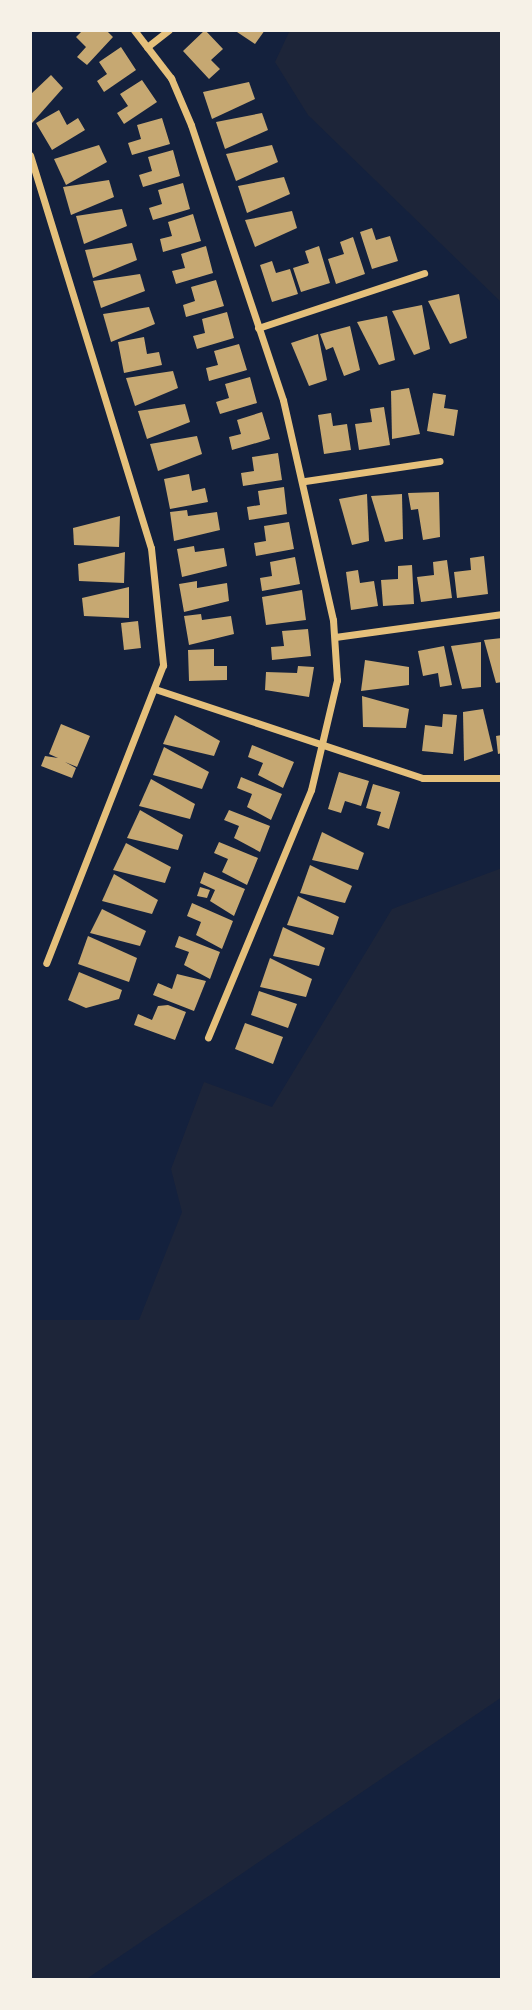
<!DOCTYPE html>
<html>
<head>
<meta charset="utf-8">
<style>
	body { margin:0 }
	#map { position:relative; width:532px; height:2010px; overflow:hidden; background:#14213d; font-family:"IBM Plex Sans",sans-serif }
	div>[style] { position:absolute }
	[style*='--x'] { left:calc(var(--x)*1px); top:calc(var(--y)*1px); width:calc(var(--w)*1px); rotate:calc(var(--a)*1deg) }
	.green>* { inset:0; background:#1d2539 }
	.building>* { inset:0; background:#c6a872 }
	.minor>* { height:7px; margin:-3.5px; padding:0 3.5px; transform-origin:3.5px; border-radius:3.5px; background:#e5c07b }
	span { translate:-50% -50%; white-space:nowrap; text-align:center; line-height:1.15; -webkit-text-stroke:5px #f6f1e7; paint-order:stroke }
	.frame { position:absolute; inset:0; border:32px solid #f6f1e7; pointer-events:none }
</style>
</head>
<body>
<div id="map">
	<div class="green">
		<i style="clip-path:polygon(290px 30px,502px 30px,502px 303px,308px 115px,275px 62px)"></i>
		<i style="clip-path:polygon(502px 868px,502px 1697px,85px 1980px,30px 1980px,30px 1320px,139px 1320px,182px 1212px,171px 1169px,204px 1082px,272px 1107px,392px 909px)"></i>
	</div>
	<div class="building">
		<i style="clip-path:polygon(83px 30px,106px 30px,113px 37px,87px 65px,77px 57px,86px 47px,76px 37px)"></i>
		<i style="clip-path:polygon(205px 30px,223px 49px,211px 60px,220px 69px,209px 79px,183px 51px)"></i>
		<i style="clip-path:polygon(234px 30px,265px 30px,255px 44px)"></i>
		<i style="clip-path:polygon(121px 47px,136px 70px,104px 92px,97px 81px,107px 74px,99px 62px)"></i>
		<i style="clip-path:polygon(51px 75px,63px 88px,32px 123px,30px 95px)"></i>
		<i style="clip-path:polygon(142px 80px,157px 102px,124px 124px,117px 113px,128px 106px,120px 94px)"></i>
		<i style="clip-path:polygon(249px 82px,255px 99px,212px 119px,203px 92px)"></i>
		<i style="clip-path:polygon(59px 110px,67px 125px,78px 118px,85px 130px,52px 150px,36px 123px)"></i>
		<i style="clip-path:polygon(262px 113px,268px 130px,225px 149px,216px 122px)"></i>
		<i style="clip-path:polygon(162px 118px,170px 144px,132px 155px,128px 143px,141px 139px,137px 125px)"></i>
		<i style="clip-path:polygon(99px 145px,107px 162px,66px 185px,54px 159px)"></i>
		<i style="clip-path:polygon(272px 145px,278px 162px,236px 181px,226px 154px)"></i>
		<i style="clip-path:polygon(173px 150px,180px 176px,143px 187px,139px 175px,152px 171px,148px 157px)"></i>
		<i style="clip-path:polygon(284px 177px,290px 194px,247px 213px,238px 186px)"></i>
		<i style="clip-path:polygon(109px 180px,114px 197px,71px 215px,63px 187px)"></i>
		<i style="clip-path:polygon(183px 183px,190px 209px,153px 220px,149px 208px,162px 204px,158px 190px)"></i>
		<i style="clip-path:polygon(122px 209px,127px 226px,84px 244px,76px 216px)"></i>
		<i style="clip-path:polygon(292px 211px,297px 228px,255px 247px,245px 220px)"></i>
		<i style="clip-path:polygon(193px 214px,201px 241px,163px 252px,160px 239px,172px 236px,168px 222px)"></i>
		<i style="clip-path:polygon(372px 228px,376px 240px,390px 236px,398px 261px,372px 269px,360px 232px)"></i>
		<i style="clip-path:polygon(353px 237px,365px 274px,336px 284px,328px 259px,344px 254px,340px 242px)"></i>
		<i style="clip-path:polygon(132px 243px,137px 260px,93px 278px,85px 250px)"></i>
		<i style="clip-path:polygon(206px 246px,213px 273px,176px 284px,172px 271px,185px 268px,181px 254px)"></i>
		<i style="clip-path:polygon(319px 246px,330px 283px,301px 292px,293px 268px,309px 263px,305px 251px)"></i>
		<i style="clip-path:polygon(272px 261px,276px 273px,290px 269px,298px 294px,272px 302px,260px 265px)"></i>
		<i style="clip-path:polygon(140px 274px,145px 291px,101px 308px,93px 281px)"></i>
		<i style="clip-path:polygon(216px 280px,224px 306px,186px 317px,183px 305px,195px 301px,191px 287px)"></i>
		<i style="clip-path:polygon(459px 294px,467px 338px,450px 344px,428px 301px)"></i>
		<i style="clip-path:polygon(422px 305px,430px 349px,414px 355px,392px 311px)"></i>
		<i style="clip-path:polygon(149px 307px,155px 324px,111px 342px,103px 314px)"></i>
		<i style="clip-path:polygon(227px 312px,234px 338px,197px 349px,193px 336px,205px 333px,202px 319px)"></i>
		<i style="clip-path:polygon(387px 316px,395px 360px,379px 365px,357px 322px)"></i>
		<i style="clip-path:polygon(350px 326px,360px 370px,344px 376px,333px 347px,326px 350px,320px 334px)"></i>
		<i style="clip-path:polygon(318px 334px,327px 380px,309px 386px,291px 343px)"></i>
		<i style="clip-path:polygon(144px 337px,147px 354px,159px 352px,162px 365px,124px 373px,118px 342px)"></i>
		<i style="clip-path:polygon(239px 344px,247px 370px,209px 381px,206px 368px,218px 365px,214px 351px)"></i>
		<i style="clip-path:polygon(173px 371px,178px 388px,135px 406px,126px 378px)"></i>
		<i style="clip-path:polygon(250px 377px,257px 403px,220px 414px,216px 402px,229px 398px,225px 384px)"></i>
		<i style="clip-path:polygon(409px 388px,420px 434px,392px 439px,391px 391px)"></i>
		<i style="clip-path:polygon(433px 393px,446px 395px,444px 408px,458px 410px,454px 436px,427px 431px)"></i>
		<i style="clip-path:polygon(185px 404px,190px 422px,147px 439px,138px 411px)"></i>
		<i style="clip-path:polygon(384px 407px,390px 445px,359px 450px,355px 424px,372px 422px,370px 409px)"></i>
		<i style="clip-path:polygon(262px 412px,270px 439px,232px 450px,229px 437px,241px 434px,237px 420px)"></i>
		<i style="clip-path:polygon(331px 413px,333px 426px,347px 424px,351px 450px,324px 454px,318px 415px)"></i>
		<i style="clip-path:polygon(197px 436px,202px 454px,158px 471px,150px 444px)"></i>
		<i style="clip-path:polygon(278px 453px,282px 480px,243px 486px,241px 473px,254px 471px,252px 457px)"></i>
		<i style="clip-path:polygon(189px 474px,192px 491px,205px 488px,208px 502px,170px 509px,164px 479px)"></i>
		<i style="clip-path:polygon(284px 487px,287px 514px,249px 520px,247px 507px,260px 505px,258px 491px)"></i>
		<i style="clip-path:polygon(439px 492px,440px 537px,423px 540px,418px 509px,411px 510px,408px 493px)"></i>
		<i style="clip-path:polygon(367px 494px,369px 541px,352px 545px,339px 499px)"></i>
		<i style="clip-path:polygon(402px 494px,403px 539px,385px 542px,371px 496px)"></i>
		<i style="clip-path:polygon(187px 510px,188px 516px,217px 512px,220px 530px,174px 541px,170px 512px)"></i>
		<i style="clip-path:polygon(120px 516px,119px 547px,74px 545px,73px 528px)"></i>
		<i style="clip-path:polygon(289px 522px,294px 549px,256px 556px,254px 543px,266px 541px,264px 526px)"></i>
		<i style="clip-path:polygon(194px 546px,195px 552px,224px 548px,227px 566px,182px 577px,177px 549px)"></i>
		<i style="clip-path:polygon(125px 552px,124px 583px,79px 581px,78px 564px)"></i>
		<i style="clip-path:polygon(484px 556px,488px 594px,457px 598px,454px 572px,471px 570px,470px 558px)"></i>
		<i style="clip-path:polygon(295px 557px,300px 584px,262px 591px,260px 578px,272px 576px,270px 562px)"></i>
		<i style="clip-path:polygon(447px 560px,452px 598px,421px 602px,417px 577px,434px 575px,433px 562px)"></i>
		<i style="clip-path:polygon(412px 565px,414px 604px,383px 606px,381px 580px,398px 579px,398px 566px)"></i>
		<i style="clip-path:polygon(358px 570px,360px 583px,374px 581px,378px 606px,351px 610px,346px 572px)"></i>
		<i style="clip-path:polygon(197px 581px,197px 588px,227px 583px,229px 601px,184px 612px,179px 584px)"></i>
		<i style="clip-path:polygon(129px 587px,129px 618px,84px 616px,82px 598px)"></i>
		<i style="clip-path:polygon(302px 590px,306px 620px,266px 625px,262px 597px)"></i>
		<i style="clip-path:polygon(201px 614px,202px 620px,231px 616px,234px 634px,189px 645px,184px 616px)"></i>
		<i style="clip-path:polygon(138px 621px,141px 648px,124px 650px,121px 623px)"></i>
		<i style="clip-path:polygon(308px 629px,311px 656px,272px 660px,271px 647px,284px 646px,282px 631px)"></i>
		<i style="clip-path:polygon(502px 638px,502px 682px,496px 683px,484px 640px)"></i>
		<i style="clip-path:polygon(481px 642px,481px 687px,462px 689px,451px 646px)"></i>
		<i style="clip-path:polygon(444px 646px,452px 685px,440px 687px,438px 673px,423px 676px,418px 651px)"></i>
		<i style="clip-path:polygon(214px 649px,214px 666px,227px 666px,227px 680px,189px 681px,188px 650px)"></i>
		<i style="clip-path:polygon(365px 660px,409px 667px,409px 685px,361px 691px)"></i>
		<i style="clip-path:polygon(298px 666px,314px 667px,309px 697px,265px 690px,266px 672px,297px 673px)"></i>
		<i style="clip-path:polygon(362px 696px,409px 709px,406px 728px,363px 727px)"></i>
		<i style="clip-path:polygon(483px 709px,493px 751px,464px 761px,463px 712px)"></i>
		<i style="clip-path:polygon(443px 714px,457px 715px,453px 754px,422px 751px,425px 725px,442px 727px)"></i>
		<i style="clip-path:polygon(175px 715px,220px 741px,214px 756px,163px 744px)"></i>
		<i style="clip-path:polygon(61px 724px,90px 736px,77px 767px,65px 762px,76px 768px,72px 778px,41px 766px,45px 756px,58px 758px,49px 754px)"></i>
		<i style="clip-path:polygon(502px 735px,502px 753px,498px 754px,496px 736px)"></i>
		<i style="clip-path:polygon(252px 745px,294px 762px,283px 788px,258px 775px,263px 763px,248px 757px)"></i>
		<i style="clip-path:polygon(164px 747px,209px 772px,202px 789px,153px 775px)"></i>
		<i style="clip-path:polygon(339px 772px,369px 781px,361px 806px,345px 801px,341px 813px,328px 809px)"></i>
		<i style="clip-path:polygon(241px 777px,282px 794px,271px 820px,247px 807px,252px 794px,237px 788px)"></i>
		<i style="clip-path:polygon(151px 779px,195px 804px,190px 819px,139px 806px)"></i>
		<i style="clip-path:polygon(373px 784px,400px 792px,389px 829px,377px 825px,381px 812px,366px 808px)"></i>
		<i style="clip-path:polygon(140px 810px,183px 835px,178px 850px,127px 838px)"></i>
		<i style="clip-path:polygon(229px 810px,270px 826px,260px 852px,234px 838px,239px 826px,224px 820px)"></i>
		<i style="clip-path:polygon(322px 832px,364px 853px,358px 870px,312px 860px)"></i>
		<i style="clip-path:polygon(219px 842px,258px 858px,247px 885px,222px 872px,228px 859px,214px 853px)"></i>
		<i style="clip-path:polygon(126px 843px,171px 867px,165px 883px,113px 870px)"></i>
		<i style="clip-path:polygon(310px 865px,352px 886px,345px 903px,300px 893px)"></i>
		<i style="clip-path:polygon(204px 872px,245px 889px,234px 916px,210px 901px,215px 890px,200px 883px)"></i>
		<i style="clip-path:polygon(114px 874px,158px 900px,152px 914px,102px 901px)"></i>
		<i style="clip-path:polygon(200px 887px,210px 890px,207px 898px,197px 896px)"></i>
		<i style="clip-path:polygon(298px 896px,339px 917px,333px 935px,287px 925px)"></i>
		<i style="clip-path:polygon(192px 903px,233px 921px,222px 949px,196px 935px,201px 922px,187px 916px)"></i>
		<i style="clip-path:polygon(102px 909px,146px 931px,140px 946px,90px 933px)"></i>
		<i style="clip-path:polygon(283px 927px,325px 948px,319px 966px,273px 956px)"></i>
		<i style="clip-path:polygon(88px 936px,137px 958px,129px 982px,78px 964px)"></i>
		<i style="clip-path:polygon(179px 936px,220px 952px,210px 979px,184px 965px,189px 952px,175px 947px)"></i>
		<i style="clip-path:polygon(270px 958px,312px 979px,306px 997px,260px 987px)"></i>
		<i style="clip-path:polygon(79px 972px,122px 990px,119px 999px,86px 1008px,68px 1000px)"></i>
		<i style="clip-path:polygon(177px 974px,206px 981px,194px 1011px,153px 995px,158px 983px,172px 989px)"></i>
		<i style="clip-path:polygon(259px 991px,297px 1004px,288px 1028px,251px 1015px)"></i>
		<i style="clip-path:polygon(168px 1005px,186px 1012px,175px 1040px,134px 1025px,138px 1014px,152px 1020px,158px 1006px)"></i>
		<i style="clip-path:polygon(245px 1023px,283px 1037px,273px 1064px,235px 1049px)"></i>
	</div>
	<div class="minor">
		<i style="--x:134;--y:30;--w:61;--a:52.4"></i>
		<i style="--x:171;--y:78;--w:51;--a:66.9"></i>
		<i style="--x:191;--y:125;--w:290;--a:71.5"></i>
		<i style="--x:283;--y:400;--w:226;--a:77.2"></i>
		<i style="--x:333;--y:620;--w:60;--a:86.2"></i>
		<i style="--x:337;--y:680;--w:113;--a:103.3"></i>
		<i style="--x:311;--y:790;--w:268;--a:112.6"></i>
		<i style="--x:147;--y:47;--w:28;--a:-38"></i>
		<i style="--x:30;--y:155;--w:411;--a:72.9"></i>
		<i style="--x:151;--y:548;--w:118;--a:84.1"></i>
		<i style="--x:163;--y:665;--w:320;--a:111.4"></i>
		<i style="--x:258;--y:328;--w:175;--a:-18.3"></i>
		<i style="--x:305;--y:481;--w:136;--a:-8.4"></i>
		<i style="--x:335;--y:637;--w:169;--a:-7.8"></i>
		<i style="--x:155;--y:689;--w:282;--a:18.4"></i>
		<i style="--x:423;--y:778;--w:79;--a:0"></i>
	</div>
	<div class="frame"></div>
</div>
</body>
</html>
